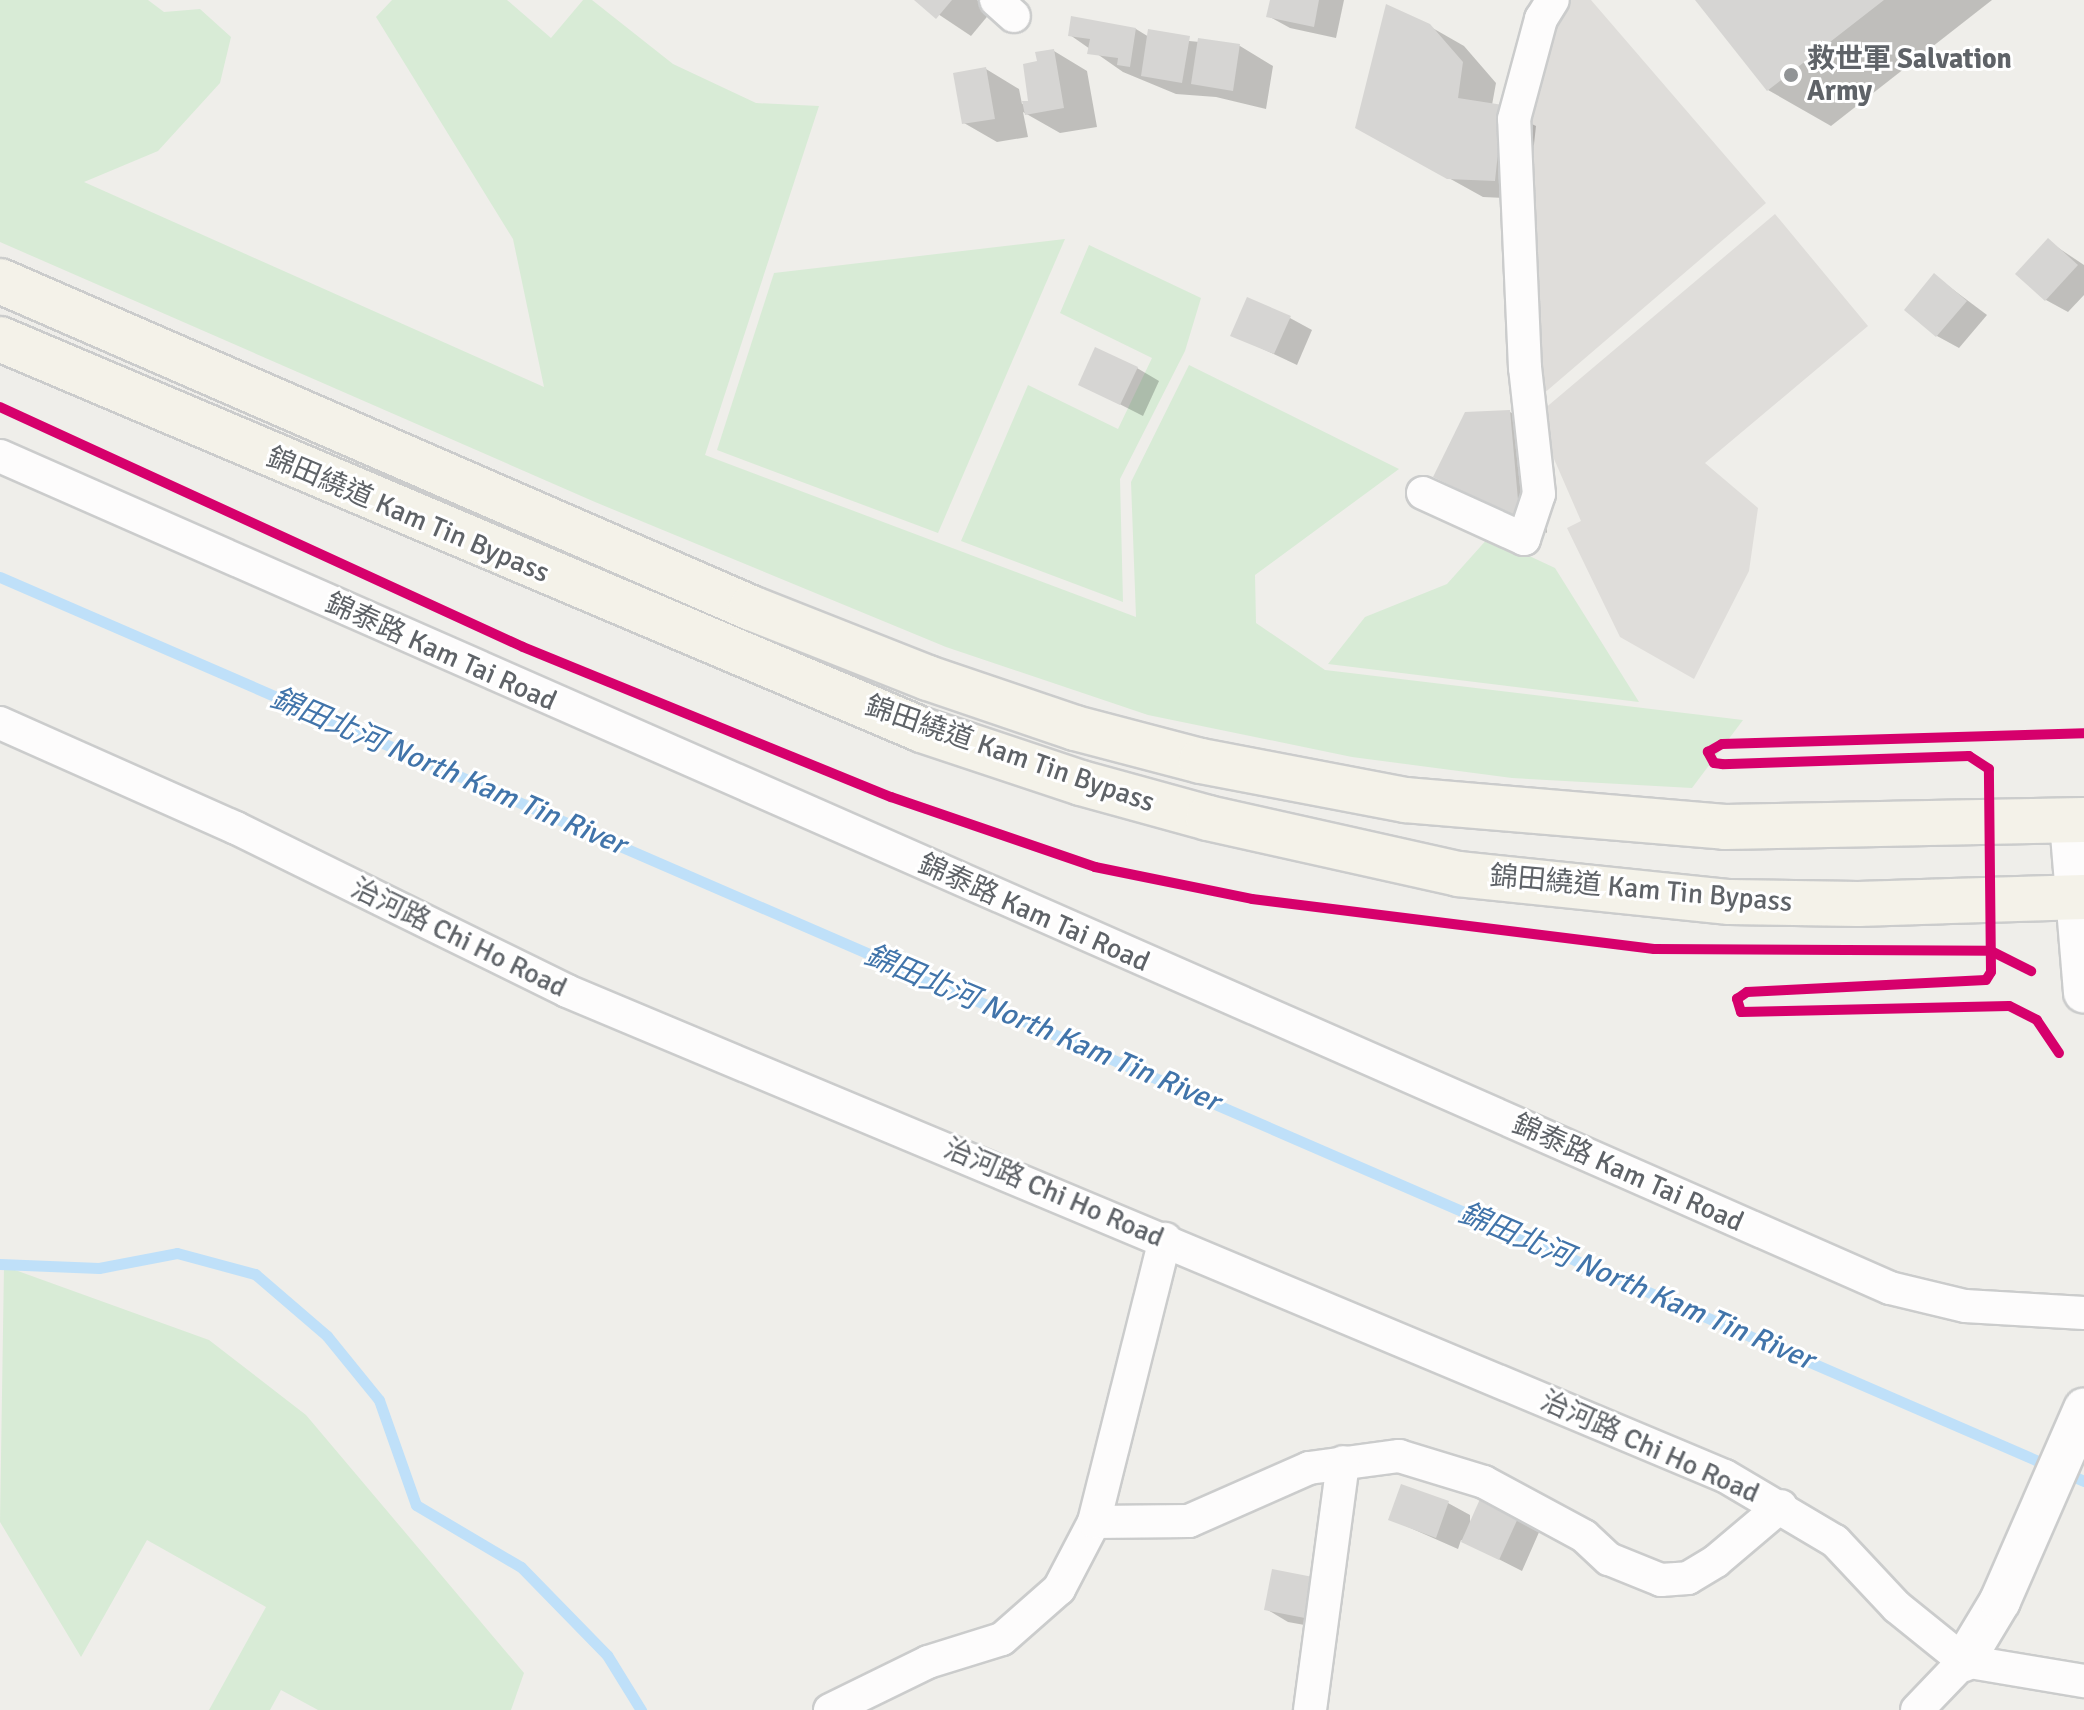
<!DOCTYPE html>
<html>
<head>
<meta charset="utf-8">
<style>
	body { margin:0 }
	#map { position:relative; width:2084px; height:1710px; overflow:hidden; background:#efeeea; font-family:Signika,"Noto Sans TC",sans-serif }
	div>[style] { position:absolute }
	[style*='--x'] { left:calc(var(--x)*1px); top:calc(var(--y)*1px); width:calc(var(--w)*1px); rotate:calc(var(--a)*1deg) }
	.industrial>* { inset:0; background:#dfddda }
	.green>* { inset:0; background:#d8ebd6 }
	.shadow>* { inset:0; background:#0003 }
	.stream>* { height:11px; margin:-5.5px; padding:0 5.5px; transform-origin:5.5px; border-radius:5.5px; background:#bfe0f9 }
	.building>* { inset:0; background:#d6d5d3 }
	.roads { filter:drop-shadow(2px 0 #cbcccc) drop-shadow(-2px 0 #cbcccc) drop-shadow(0 2px #cbcccc) drop-shadow(0 -2px #cbcccc) }
	.minor>* { height:32px; margin:-16px; padding:0 16px; transform-origin:16px; border-radius:16px; background:#fdfcfc }
	.tertiary>* { height:40px; margin:-20px; padding:0 20px; transform-origin:20px; border-radius:20px; background:#fdfcfc }
	.primary>* { height:44px; margin:-22px; padding:0 22px; transform-origin:22px; border-radius:22px; background:#f4f2e9 }
	.cycleway>* { height:10px; margin:-5px; padding:0 5px; transform-origin:5px; border-radius:5px; background:#d6006c }
	.dots>* { width:22px; height:22px; translate:-50% -50%; box-sizing:border-box; border:4px solid #fff; border-radius:50% }
	span { translate:-50% -50%; white-space:nowrap; text-align:center; line-height:1.15; -webkit-text-stroke:6px #fff; paint-order:stroke }
	.poi-label { font-size:28px; color:#5f6368; font-weight:700 }
	.left { translate:0 -50%; text-align:left }
	.street-label { font-size:28px; color:#5f6368 }
	.water-label { font-size:30px; color:#4174aa; font-style:italic }
</style>
</head>
<body>
<div id="map">
	<div class="industrial">
		<i style="clip-path:polygon(1569px 0,1591px 0,1766px 203px,1542px 395px,1537px 347px,1538px 269px,1527px 166px,1530px 111px,1550px 31px)"></i>
		<i style="clip-path:polygon(1775px 214px,1868px 326px,1705px 463px,1758px 508px,1749px 571px,1694px 679px,1620px 637px,1567px 528px,1581px 521px,1551px 452px,1543px 410px)"></i>
	</div>
	<div class="green">
		<i style="clip-path:polygon(0 0,148px 0,164px 12px,200px 9px,231px 37px,220px 83px,158px 151px,84px 182px,544px 387px,513px 239px,376px 17px,392px 0,507px 0,551px 38px,583px 0,592px 0,673px 64px,756px 103px,819px 106px,705px 455px,1136px 617px,1131px 482px,1189px 365px,1399px 469px,1255px 575px,1256px 623px,1325px 670px,1743px 720px,1692px 788px,1512px 778px,1352px 757px,1148px 715px,946px 647px,595px 502px,0 242px)"></i>
		<i style="clip-path:polygon(1065px 239px,938px 533px,717px 450px,774px 273px)"></i>
		<i style="clip-path:polygon(1089px 245px,1201px 298px,1185px 351px,1120px 479px,1123px 602px,961px 541px,1028px 385px,1118px 429px,1152px 358px,1060px 313px)"></i>
		<i style="clip-path:polygon(1489px 537px,1555px 568px,1639px 702px,1328px 664px,1365px 617px,1447px 584px)"></i>
		<i style="clip-path:polygon(4px 1266px,209px 1340px,306px 1415px,524px 1673px,511px 1710px,318px 1710px,281px 1690px,270px 1710px,209px 1710px,266px 1607px,147px 1540px,81px 1657px,0 1522px)"></i>
	</div>
	<div class="shadow">
		<i style="clip-path:polygon(917px 0,977px 0,991px 12px,971px 36px)"></i>
		<i style="clip-path:polygon(1272px 0,1344px 0,1336px 38px,1290px 28px,1268px 16px)"></i>
		<i style="clip-path:polygon(1697px 0,1992px 0,1831px 126px,1768px 90px)"></i>
		<i style="clip-path:polygon(1429px 26px,1464px 46px,1496px 83px,1492px 105px,1536px 126px,1528px 199px,1483px 197px,1391px 146px)"></i>
		<i style="clip-path:polygon(1136px 29px,1149px 37px,1240px 46px,1273px 66px,1266px 109px,1216px 97px,1176px 94px,1123px 72px,1070px 35px)"></i>
		<i style="clip-path:polygon(1054px 51px,1087px 71px,1097px 127px,1060px 133px,1023px 112px,1028px 137px,997px 142px,964px 123px,986px 69px,1019px 89px,1022px 104px,1031px 102px,1039px 63px)"></i>
		<i style="clip-path:polygon(2048px 241px,2084px 265px,2084px 295px,2068px 312px,2046px 300px)"></i>
		<i style="clip-path:polygon(1935px 276px,1987px 315px,1959px 348px,1937px 336px)"></i>
		<i style="clip-path:polygon(1290px 318px,1312px 330px,1297px 365px,1233px 335px)"></i>
		<i style="clip-path:polygon(1137px 368px,1159px 381px,1143px 416px,1080px 384px)"></i>
		<i style="clip-path:polygon(1510px 412px,1543px 431px,1547px 533px,1436px 476px)"></i>
		<i style="clip-path:polygon(1448px 1503px,1470px 1515px,1470px 1527px,1518px 1517px,1540px 1530px,1522px 1571px,1461px 1540px,1458px 1549px,1390px 1519px)"></i>
		<i style="clip-path:polygon(1318px 1580px,1332px 1630px,1288px 1622px,1266px 1609px)"></i>
	</div>
	<div class="stream">
		<i style="--x:0;--y:577;--w:2272;--a:23.45"></i>
		<i style="--x:0;--y:1264;--w:99;--a:2.3"></i>
		<i style="--x:99;--y:1268;--w:79;--a:-10.9"></i>
		<i style="--x:177;--y:1253;--w:81;--a:15.1"></i>
		<i style="--x:255;--y:1274;--w:95;--a:40.7"></i>
		<i style="--x:327;--y:1336;--w:82;--a:50.9"></i>
		<i style="--x:379;--y:1400;--w:111;--a:70.6"></i>
		<i style="--x:416;--y:1505;--w:122;--a:30.6"></i>
		<i style="--x:521;--y:1567;--w:123;--a:45.7"></i>
		<i style="--x:607;--y:1655;--w:65;--a:58.3"></i>
	</div>
	<div class="building">
		<i style="clip-path:polygon(914px 0,952px 0,936px 19px)"></i>
		<i style="clip-path:polygon(1270px 0,1319px 0,1314px 27px,1266px 17px)"></i>
		<i style="clip-path:polygon(1695px 0,1884px 0,1767px 91px)"></i>
		<i style="clip-path:polygon(1386px 4px,1430px 24px,1463px 62px,1458px 98px,1503px 105px,1495px 181px,1447px 179px,1355px 128px)"></i>
		<i style="clip-path:polygon(1071px 16px,1136px 28px,1130px 67px,1117px 65px,1118px 58px,1087px 54px,1090px 39px,1068px 36px)"></i>
		<i style="clip-path:polygon(1148px 29px,1190px 36px,1182px 83px,1141px 76px)"></i>
		<i style="clip-path:polygon(1198px 38px,1240px 44px,1233px 91px,1191px 84px)"></i>
		<i style="clip-path:polygon(1054px 49px,1064px 108px,1025px 115px,1022px 101px,1028px 101px,1023px 64px,1037px 61px,1035px 52px)"></i>
		<i style="clip-path:polygon(986px 67px,995px 119px,962px 124px,953px 73px)"></i>
		<i style="clip-path:polygon(2048px 238px,2078px 265px,2045px 301px,2015px 274px)"></i>
		<i style="clip-path:polygon(1934px 273px,1967px 301px,1936px 337px,1904px 310px)"></i>
		<i style="clip-path:polygon(1247px 297px,1291px 316px,1274px 354px,1230px 336px)"></i>
		<i style="clip-path:polygon(1095px 347px,1138px 367px,1120px 405px,1078px 385px)"></i>
		<i style="clip-path:polygon(1510px 410px,1518px 500px,1514px 516px,1433px 477px,1465px 412px)"></i>
		<i style="clip-path:polygon(1401px 1484px,1449px 1501px,1436px 1538px,1388px 1520px)"></i>
		<i style="clip-path:polygon(1480px 1499px,1519px 1516px,1499px 1560px,1461px 1542px)"></i>
		<i style="clip-path:polygon(1272px 1569px,1318px 1578px,1310px 1619px,1264px 1610px)"></i>
	</div>
	<div class="roads">
		<div class="minor">
			<i style="--x:996;--y:0;--w:24;--a:42"></i>
			<i style="--x:0;--y:456;--w:2065;--a:23.76"></i>
			<i style="--x:1890;--y:1288;--w:77;--a:13.5"></i>
			<i style="--x:1965;--y:1306;--w:119;--a:3.4"></i>
			<i style="--x:1423;--y:493;--w:111;--a:24.5"></i>
			<i style="--x:1524;--y:539;--w:47;--a:-71.6"></i>
			<i style="--x:1539;--y:494;--w:127;--a:-96.3"></i>
			<i style="--x:1525;--y:368;--w:249;--a:-92.5"></i>
			<i style="--x:1514;--y:119;--w:104;--a:-74.9"></i>
			<i style="--x:1541;--y:19;--w:22;--a:-58"></i>
			<i style="--x:0;--y:723;--w:258;--a:24"></i>
			<i style="--x:236;--y:828;--w:369;--a:26.2"></i>
			<i style="--x:567;--y:991;--w:1255;--a:22.73"></i>
			<i style="--x:1725;--y:1476;--w:128;--a:30.6"></i>
			<i style="--x:1835;--y:1541;--w:91;--a:46.8"></i>
			<i style="--x:1897;--y:1607;--w:86;--a:38.9"></i>
			<i style="--x:1964;--y:1661;--w:122;--a:9.5"></i>
			<i style="--x:1094;--y:1522;--w:95;--a:-0.6"></i>
			<i style="--x:1189;--y:1521;--w:131;--a:-23.8"></i>
			<i style="--x:1309;--y:1468;--w:91;--a:-7.6"></i>
			<i style="--x:1399;--y:1456;--w:89;--a:17"></i>
			<i style="--x:1484;--y:1482;--w:114;--a:28.4"></i>
			<i style="--x:1584;--y:1536;--w:34;--a:43"></i>
			<i style="--x:1609;--y:1559;--w:56;--a:22"></i>
			<i style="--x:1661;--y:1580;--w:27;--a:-4"></i>
			<i style="--x:1688;--y:1578;--w:33;--a:-31"></i>
			<i style="--x:1716;--y:1561;--w:85;--a:-40.2"></i>
			<i style="--x:830;--y:1710;--w:109;--a:-26.1"></i>
			<i style="--x:928;--y:1662;--w:77;--a:-17.3"></i>
			<i style="--x:1002;--y:1639;--w:76;--a:-41.3"></i>
			<i style="--x:1059;--y:1589;--w:76;--a:-62.4"></i>
			<i style="--x:1094;--y:1522;--w:292;--a:-75.9"></i>
			<i style="--x:1310;--y:1710;--w:250;--a:-82.4"></i>
			<i style="--x:1917;--y:1710;--w:68;--a:-46.2"></i>
		</div>
		<div class="tertiary">
			<i style="--x:2070;--y:822;--w:171;--a:85.3"></i>
			<i style="--x:1964;--y:1661;--w:70;--a:-59"></i>
			<i style="--x:2000;--y:1601;--w:210;--a:-66.4"></i>
		</div>
		<div class="primary">
			<i style="--x:0;--y:281;--w:819;--a:23.53"></i>
			<i style="--x:751;--y:608;--w:190;--a:21.6"></i>
			<i style="--x:928;--y:678;--w:155;--a:18.8"></i>
			<i style="--x:1075;--y:728;--w:130;--a:14.7"></i>
			<i style="--x:1201;--y:761;--w:208;--a:10.8"></i>
			<i style="--x:1405;--y:800;--w:321;--a:4.8"></i>
			<i style="--x:1725;--y:827;--w:359;--a:-1.1"></i>
			<i style="--x:0;--y:339;--w:1001;--a:22.98"></i>
			<i style="--x:922;--y:730;--w:168;--a:18.4"></i>
			<i style="--x:1081;--y:783;--w:132;--a:15.4"></i>
			<i style="--x:1208;--y:818;--w:256;--a:12.6"></i>
			<i style="--x:1458;--y:874;--w:273;--a:5.9"></i>
			<i style="--x:1730;--y:902;--w:128;--a:0.9"></i>
			<i style="--x:1858;--y:904;--w:226;--a:-1.8"></i>
		</div>
	</div>
	<div class="cycleway">
		<i style="--x:0;--y:407;--w:575;--a:24.65"></i>
		<i style="--x:523;--y:647;--w:397;--a:22.2"></i>
		<i style="--x:891;--y:797;--w:216;--a:18.9"></i>
		<i style="--x:1095;--y:867;--w:160;--a:11.5"></i>
		<i style="--x:1252;--y:899;--w:405;--a:7.1"></i>
		<i style="--x:1654;--y:949;--w:337;--a:0.3"></i>
		<i style="--x:1991;--y:951;--w:45;--a:26.6"></i>
		<i style="--x:2059;--y:1053;--w:40;--a:-124"></i>
		<i style="--x:2037;--y:1020;--w:31;--a:-153"></i>
		<i style="--x:2009;--y:1006;--w:268;--a:178.7"></i>
		<i style="--x:1741;--y:1012;--w:14;--a:-107"></i>
		<i style="--x:1737;--y:999;--w:12;--a:-35"></i>
		<i style="--x:1747;--y:992;--w:239;--a:-2.9"></i>
		<i style="--x:1986;--y:980;--w:9;--a:-58"></i>
		<i style="--x:1991;--y:972;--w:203;--a:-90.6"></i>
		<i style="--x:1989;--y:769;--w:24;--a:-147"></i>
		<i style="--x:1969;--y:756;--w:247;--a:178.1"></i>
		<i style="--x:1722;--y:764;--w:8;--a:-173"></i>
		<i style="--x:1714;--y:763;--w:13;--a:-119"></i>
		<i style="--x:1708;--y:752;--w:16;--a:-30"></i>
		<i style="--x:1722;--y:744;--w:362;--a:-1.7"></i>
	</div>
	<div class="dots">
		<i style="left:1791px;top:75px;background:#919496"></i>
	</div>
	<div class="poi-label">
		<span class="left" style="left:1807px;top:75px">救世軍 Salvation<br>Army</span>
	</div>
	<div class="street-label">
		<span style="left:408px;top:515px;rotate:23deg">錦田繞道 Kam Tin Bypass</span>
		<span style="left:441px;top:652px;rotate:24deg">錦泰路 Kam Tai Road</span>
		<span style="left:1010px;top:754px;rotate:19deg">錦田繞道 Kam Tin Bypass</span>
		<span style="left:1641px;top:889px;rotate:5deg">錦田繞道 Kam Tin Bypass</span>
		<span style="left:1034px;top:913px;rotate:24deg">錦泰路 Kam Tai Road</span>
		<span style="left:459px;top:938px;rotate:26deg">治河路 Chi Ho Road</span>
		<span style="left:1628px;top:1173px;rotate:24deg">錦泰路 Kam Tai Road</span>
		<span style="left:1054px;top:1193px;rotate:23deg">治河路 Chi Ho Road</span>
		<span style="left:1650px;top:1447px;rotate:24deg">治河路 Chi Ho Road</span>
	</div>
	<div class="water-label">
		<span style="left:448px;top:772px;rotate:23deg">錦田北河 North Kam Tin River</span>
		<span style="left:1042px;top:1029px;rotate:23deg">錦田北河 North Kam Tin River</span>
		<span style="left:1636px;top:1287px;rotate:23deg">錦田北河 North Kam Tin River</span>
	</div>
</div>
</body>
</html>
